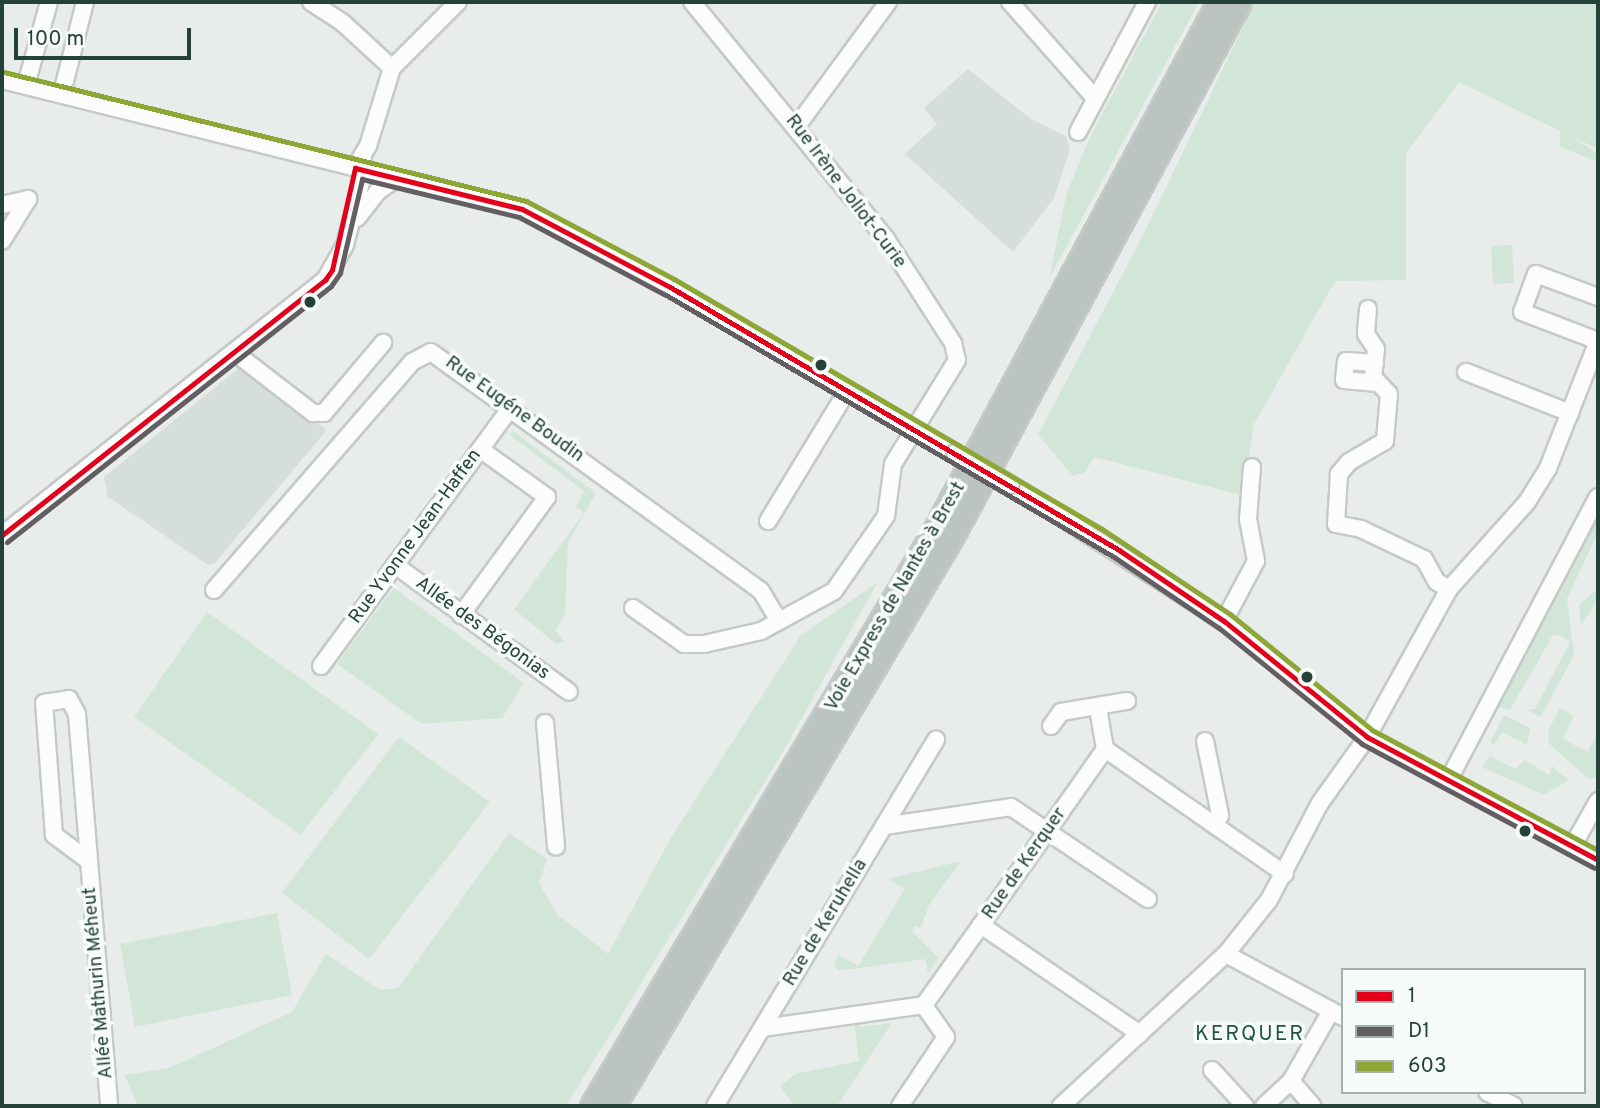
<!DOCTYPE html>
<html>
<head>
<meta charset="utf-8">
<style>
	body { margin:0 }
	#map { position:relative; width:1600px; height:1108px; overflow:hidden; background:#e8edeb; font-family:Overpass,sans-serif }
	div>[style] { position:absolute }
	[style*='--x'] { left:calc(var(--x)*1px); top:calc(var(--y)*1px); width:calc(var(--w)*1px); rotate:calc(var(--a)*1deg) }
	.built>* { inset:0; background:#d6dedb }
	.green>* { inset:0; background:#d1e6d8 }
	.roads { filter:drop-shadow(2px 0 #c5cac8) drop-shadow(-2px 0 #c5cac8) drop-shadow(0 2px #c5cac8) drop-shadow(0 -2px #c5cac8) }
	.minor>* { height:16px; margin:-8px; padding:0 8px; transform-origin:8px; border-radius:8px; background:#fcfcfc }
	.highway>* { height:23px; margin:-11.5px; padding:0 11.5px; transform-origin:11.5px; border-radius:11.5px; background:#bcc4c2 }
	.bridges { filter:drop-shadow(2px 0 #c5cac8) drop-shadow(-2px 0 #c5cac8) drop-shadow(0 2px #c5cac8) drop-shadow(0 -2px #c5cac8) }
	.minor-bridge>* { height:16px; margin:-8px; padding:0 8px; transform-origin:8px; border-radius:8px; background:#fcfcfc }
	.bus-1>* { height:5px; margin:-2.5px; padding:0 2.5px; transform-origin:2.5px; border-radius:2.5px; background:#e2001a }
	.bus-2>* { height:5px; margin:-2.5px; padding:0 2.5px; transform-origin:2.5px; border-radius:2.5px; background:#635e62 }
	.bus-3>* { height:5px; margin:-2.5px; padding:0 2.5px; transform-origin:2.5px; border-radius:2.5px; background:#8da736 }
	.dots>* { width:19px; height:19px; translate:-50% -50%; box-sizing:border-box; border:4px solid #f7fbf9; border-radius:50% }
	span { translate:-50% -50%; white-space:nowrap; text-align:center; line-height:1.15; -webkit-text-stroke:7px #f7fbf9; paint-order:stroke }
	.street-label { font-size:19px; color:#24423a }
	.neighbourhood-label { font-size:21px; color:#1f5548; letter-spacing:2px }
	.frame { position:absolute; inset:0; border:4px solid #24423a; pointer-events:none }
	.legend { position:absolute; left:1341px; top:968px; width:245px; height:126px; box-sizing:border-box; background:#f7fbf9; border:2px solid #a3b1ad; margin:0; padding:9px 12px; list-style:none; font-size:21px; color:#24423a }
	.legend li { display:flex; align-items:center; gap:14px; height:35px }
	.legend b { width:35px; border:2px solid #a3b1ad }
	.scale { position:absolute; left:14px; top:28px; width:177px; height:32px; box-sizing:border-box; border:4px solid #24423a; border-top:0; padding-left:9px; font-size:21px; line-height:24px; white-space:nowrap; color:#24423a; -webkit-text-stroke:5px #f7fbf9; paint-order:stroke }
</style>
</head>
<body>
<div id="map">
	<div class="built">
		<i style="clip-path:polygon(968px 69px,1031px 119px,1066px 136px,1070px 149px,1054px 198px,1013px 252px,905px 154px,937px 124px,924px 108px)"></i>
		<i style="clip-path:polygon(240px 367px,327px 430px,214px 564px,208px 565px,108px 497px,104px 477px)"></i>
	</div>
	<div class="green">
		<i style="clip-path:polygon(1162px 2px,1199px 2px,1049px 279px,1067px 192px,1091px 135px)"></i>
		<i style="clip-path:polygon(1255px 2px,1598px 2px,1598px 149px,1574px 138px,1598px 154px,1598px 162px,1560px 147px,1560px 131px,1459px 82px,1406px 153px,1406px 280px,1335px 281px,1253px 426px,1245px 496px,1094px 457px,1085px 472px,1073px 476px,1038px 435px,1145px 231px)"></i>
		<i style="clip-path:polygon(1512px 245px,1514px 283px,1493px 284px,1491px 246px)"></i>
		<i style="clip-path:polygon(513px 431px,596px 493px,568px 543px,565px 615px,555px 630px,564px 642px,556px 644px,514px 609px,584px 513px,576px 507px,584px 491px,510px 435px)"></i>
		<i style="clip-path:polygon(1594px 521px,1598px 532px,1567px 599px,1574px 655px,1541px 717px,1527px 710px,1535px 709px,1570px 642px,1561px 636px,1553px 635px,1510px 710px,1498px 706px)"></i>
		<i style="clip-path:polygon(877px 583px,784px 750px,566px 1106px,138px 1106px,125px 1075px,169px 1068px,292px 1012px,326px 954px,380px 990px,398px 988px,509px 833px,547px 859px,539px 883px,557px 914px,608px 954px,672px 836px,801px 635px)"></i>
		<i style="clip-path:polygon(394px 588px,524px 683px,502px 718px,422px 724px,337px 664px)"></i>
		<i style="clip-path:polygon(1595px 591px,1598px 598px,1581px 626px,1579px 605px)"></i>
		<i style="clip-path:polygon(207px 612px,378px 734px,301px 835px,134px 717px)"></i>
		<i style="clip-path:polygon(1560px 708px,1574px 716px,1563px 739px,1588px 752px,1598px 732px,1598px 775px,1590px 780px,1549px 744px,1548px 731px)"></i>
		<i style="clip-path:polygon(1504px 715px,1530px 728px,1527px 745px,1502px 732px,1494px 745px,1490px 742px)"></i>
		<i style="clip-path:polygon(399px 737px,490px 802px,369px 959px,282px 893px)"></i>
		<i style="clip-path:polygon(1490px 756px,1515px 769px,1525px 760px,1549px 775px,1552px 766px,1568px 780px,1544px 795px,1482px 767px)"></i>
		<i style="clip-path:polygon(961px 861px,929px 905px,921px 928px,915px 926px,913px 932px,939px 958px,928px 974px,925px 959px,838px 971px,834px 963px,839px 955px,858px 966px,905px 889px,888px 879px)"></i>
		<i style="clip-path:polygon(277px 913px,292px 995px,135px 1027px,120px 944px)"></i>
		<i style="clip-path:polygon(854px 1022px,860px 1027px,892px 1023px,837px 1106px,795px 1106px,780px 1087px,795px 1074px,859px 1061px)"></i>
	</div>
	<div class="roads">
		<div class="minor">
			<i style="--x:311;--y:2;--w:38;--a:33"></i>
			<i style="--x:343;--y:23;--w:67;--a:42.6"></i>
			<i style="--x:1010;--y:2;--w:128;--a:48.5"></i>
			<i style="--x:2;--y:80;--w:536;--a:13.93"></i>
			<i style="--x:522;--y:209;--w:167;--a:27.8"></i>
			<i style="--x:670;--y:287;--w:330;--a:30.2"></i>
			<i style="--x:26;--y:85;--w:86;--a:-74.5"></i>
			<i style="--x:62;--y:93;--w:94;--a:-75.8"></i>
			<i style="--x:797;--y:126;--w:154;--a:-53.7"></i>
			<i style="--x:1078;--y:132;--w:147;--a:-62"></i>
			<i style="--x:357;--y:164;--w:21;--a:-59"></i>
			<i style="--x:368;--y:146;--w:82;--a:-72.9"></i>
			<i style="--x:392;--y:68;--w:93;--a:-45"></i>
			<i style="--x:2;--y:205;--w:27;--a:-13"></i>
			<i style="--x:28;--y:199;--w:49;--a:121.8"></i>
			<i style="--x:357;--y:218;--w:33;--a:-52"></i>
			<i style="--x:377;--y:192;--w:24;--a:-35"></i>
			<i style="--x:1598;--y:297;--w:66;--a:-159.6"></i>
			<i style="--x:1536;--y:274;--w:40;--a:110.2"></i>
			<i style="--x:1522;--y:312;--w:81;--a:20.9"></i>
			<i style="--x:1368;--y:309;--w:25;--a:95"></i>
			<i style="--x:1366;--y:334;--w:18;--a:56"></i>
			<i style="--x:1376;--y:349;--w:28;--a:96"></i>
			<i style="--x:1373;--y:377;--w:23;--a:47"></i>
			<i style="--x:1389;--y:394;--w:47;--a:94.9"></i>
			<i style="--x:1385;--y:441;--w:42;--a:149.7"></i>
			<i style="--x:1349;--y:462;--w:16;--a:130"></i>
			<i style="--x:1339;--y:474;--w:50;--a:93.4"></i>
			<i style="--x:1336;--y:524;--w:25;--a:11"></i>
			<i style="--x:1361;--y:529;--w:70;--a:25.5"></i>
			<i style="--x:1424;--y:559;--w:26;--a:61"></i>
			<i style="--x:1437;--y:582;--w:14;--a:30"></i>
			<i style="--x:234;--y:352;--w:100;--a:37.7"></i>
			<i style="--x:313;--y:413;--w:11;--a:0"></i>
			<i style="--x:324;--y:413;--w:92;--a:-49.9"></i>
			<i style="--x:1375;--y:363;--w:29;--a:-176"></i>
			<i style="--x:1346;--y:361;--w:19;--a:96"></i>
			<i style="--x:1344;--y:380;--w:34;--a:5"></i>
			<i style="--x:1466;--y:372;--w:112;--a:21.5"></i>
			<i style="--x:1011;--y:485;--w:253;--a:32.6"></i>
			<i style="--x:1224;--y:621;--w:184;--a:39"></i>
			<i style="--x:1367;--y:737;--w:262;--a:28"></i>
			<i style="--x:768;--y:521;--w:152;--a:-58.7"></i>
			<i style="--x:2;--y:535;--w:412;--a:-38.3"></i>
			<i style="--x:325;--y:280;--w:40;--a:-60.3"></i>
			<i style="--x:345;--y:245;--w:68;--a:-75.6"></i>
			<i style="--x:362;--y:179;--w:21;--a:-87"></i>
			<i style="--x:395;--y:565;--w:215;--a:36.1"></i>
			<i style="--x:214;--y:590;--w:302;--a:-49"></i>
			<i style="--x:412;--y:362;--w:21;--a:-28"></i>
			<i style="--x:431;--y:352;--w:407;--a:35.9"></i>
			<i style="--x:761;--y:591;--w:35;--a:59"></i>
			<i style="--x:633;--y:608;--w:62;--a:35.2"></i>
			<i style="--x:684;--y:644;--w:20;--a:0"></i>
			<i style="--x:704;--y:644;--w:58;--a:-12.8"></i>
			<i style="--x:761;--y:631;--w:83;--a:-28.7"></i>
			<i style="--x:834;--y:591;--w:91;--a:-55.3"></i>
			<i style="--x:886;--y:516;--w:52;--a:-82.3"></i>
			<i style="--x:893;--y:464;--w:122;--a:-58.4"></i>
			<i style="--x:957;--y:360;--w:17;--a:-103"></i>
			<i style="--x:953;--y:343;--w:124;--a:-122.8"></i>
			<i style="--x:886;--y:239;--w:306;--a:-129.3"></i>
			<i style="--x:461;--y:615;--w:146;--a:-53.9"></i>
			<i style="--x:547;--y:497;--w:82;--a:-144.4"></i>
			<i style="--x:1224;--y:621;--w:68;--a:-61.9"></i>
			<i style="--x:1256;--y:561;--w:43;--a:-100.8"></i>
			<i style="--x:1248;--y:519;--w:52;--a:-85.6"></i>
			<i style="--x:321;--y:666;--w:321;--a:-53.7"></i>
			<i style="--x:1098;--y:708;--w:42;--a:80.3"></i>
			<i style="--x:545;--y:723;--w:124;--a:84.9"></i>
			<i style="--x:1051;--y:726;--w:17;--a:-54"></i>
			<i style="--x:1061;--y:712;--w:67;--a:-9.5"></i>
			<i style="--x:1205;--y:741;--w:76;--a:78.5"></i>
			<i style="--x:1220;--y:815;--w:11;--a:117"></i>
			<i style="--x:1448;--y:781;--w:321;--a:-62.2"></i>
			<i style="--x:884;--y:826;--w:128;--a:-8.5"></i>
			<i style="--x:1011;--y:807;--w:165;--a:33.9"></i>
			<i style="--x:1572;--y:847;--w:53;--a:-60.5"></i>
			<i style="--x:89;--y:861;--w:44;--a:-143.4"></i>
			<i style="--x:54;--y:835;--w:132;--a:-94.3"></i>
			<i style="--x:44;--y:703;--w:25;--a:-9"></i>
			<i style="--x:69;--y:699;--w:17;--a:62"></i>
			<i style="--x:77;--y:714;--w:393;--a:85.3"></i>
			<i style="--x:1226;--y:954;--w:133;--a:28.3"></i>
			<i style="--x:763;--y:1028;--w:163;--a:-8.1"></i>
			<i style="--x:924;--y:1005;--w:98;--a:-54.5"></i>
			<i style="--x:1140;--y:1034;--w:193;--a:-145.6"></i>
			<i style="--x:981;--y:925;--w:215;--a:-54.8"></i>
			<i style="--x:1105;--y:749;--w:219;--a:34.8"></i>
			<i style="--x:1212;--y:1070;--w:49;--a:47.5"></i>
			<i style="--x:1291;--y:1081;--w:33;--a:49"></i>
			<i style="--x:1487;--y:1092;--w:30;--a:27"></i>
			<i style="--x:715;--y:1106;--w:428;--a:-58.9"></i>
			<i style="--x:900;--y:1106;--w:83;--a:-56.3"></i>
			<i style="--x:946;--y:1037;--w:39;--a:-125"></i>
			<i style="--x:1061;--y:1106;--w:224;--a:-42.7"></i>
			<i style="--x:1226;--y:954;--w:69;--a:-51.5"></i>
			<i style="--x:1269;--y:900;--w:110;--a:-62.3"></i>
			<i style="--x:1320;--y:803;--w:81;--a:-54.5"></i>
			<i style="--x:1367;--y:737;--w:169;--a:-61"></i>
			<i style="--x:1449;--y:589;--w:117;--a:-48.1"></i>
			<i style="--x:1527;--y:502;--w:40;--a:-58"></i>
			<i style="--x:1548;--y:468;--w:136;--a:-68.5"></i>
			<i style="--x:1264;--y:1106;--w:37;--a:-43"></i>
			<i style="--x:1291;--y:1081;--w:81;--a:-60.3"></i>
		</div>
		<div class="highway">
			<i style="--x:592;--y:1106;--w:668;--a:-59.21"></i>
			<i style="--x:934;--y:532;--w:602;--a:-61.73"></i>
			<i style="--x:613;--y:1106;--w:663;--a:-59.26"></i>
			<i style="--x:952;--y:536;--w:606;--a:-61.74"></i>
		</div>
	</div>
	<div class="bridges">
		<div class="minor-bridge">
			<i style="--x:955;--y:453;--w:64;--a:29.7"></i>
		</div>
	</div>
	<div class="bus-1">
		<i style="--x:2;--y:535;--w:412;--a:-38.3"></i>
		<i style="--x:325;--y:280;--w:12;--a:-55"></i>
		<i style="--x:332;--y:270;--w:105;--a:-77.3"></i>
		<i style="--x:355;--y:168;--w:172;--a:13.8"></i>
		<i style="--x:522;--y:209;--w:167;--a:27.8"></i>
		<i style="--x:670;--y:287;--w:520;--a:30.36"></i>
		<i style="--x:1119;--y:550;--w:127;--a:34.1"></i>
		<i style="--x:1224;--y:621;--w:184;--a:39"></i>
		<i style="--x:1367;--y:737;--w:262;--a:28"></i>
	</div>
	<div class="bus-2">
		<i style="--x:7;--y:542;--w:413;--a:-38.3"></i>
		<i style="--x:331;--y:286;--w:16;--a:-55"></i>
		<i style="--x:340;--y:273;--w:97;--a:-76.8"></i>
		<i style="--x:362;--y:179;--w:162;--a:13.6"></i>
		<i style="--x:519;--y:217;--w:166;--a:28"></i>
		<i style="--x:666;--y:295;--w:519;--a:30.32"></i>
		<i style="--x:1114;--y:557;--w:127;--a:34.1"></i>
		<i style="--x:1219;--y:628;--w:184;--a:39"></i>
		<i style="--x:1362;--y:744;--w:263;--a:28.1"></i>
	</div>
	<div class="bus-3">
		<i style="--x:4;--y:72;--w:538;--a:13.88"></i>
		<i style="--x:526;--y:201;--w:167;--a:27.8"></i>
		<i style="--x:674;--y:279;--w:496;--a:30.3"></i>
		<i style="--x:1102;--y:529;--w:154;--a:33.6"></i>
		<i style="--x:1230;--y:614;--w:183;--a:39.2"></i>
		<i style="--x:1372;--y:730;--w:256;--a:28"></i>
	</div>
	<div class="dots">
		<i style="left:310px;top:302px;background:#24423a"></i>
		<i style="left:821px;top:365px;background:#24423a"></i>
		<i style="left:1307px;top:677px;background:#24423a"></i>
		<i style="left:1525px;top:831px;background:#24423a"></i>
	</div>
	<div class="street-label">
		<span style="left:845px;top:192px;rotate:53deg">Rue Irène Joliot-Curie</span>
		<span style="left:514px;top:410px;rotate:36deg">Rue Eugéne Boudin</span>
		<span style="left:416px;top:537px;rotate:-54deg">Rue Yvonne Jean-Haffen</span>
		<span style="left:896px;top:597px;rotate:-60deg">Voie Express de Nantes à Brest</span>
		<span style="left:482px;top:629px;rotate:36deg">Allée des Bégonias</span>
		<span style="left:1025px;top:864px;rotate:-55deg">Rue de Kerquer</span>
		<span style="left:826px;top:923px;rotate:-59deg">Rue de Keruhella</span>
		<span style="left:99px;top:983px;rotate:-95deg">Allée Mathurin Méheut</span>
	</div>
	<div class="neighbourhood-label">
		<span style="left:1250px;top:1035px">KERQUER</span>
	</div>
	<div class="frame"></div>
	<ul class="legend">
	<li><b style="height:9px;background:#e2001a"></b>1</li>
	<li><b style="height:9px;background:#635e62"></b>D1</li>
	<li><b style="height:9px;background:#8da736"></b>603</li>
	</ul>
	<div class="scale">100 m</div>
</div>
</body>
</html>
